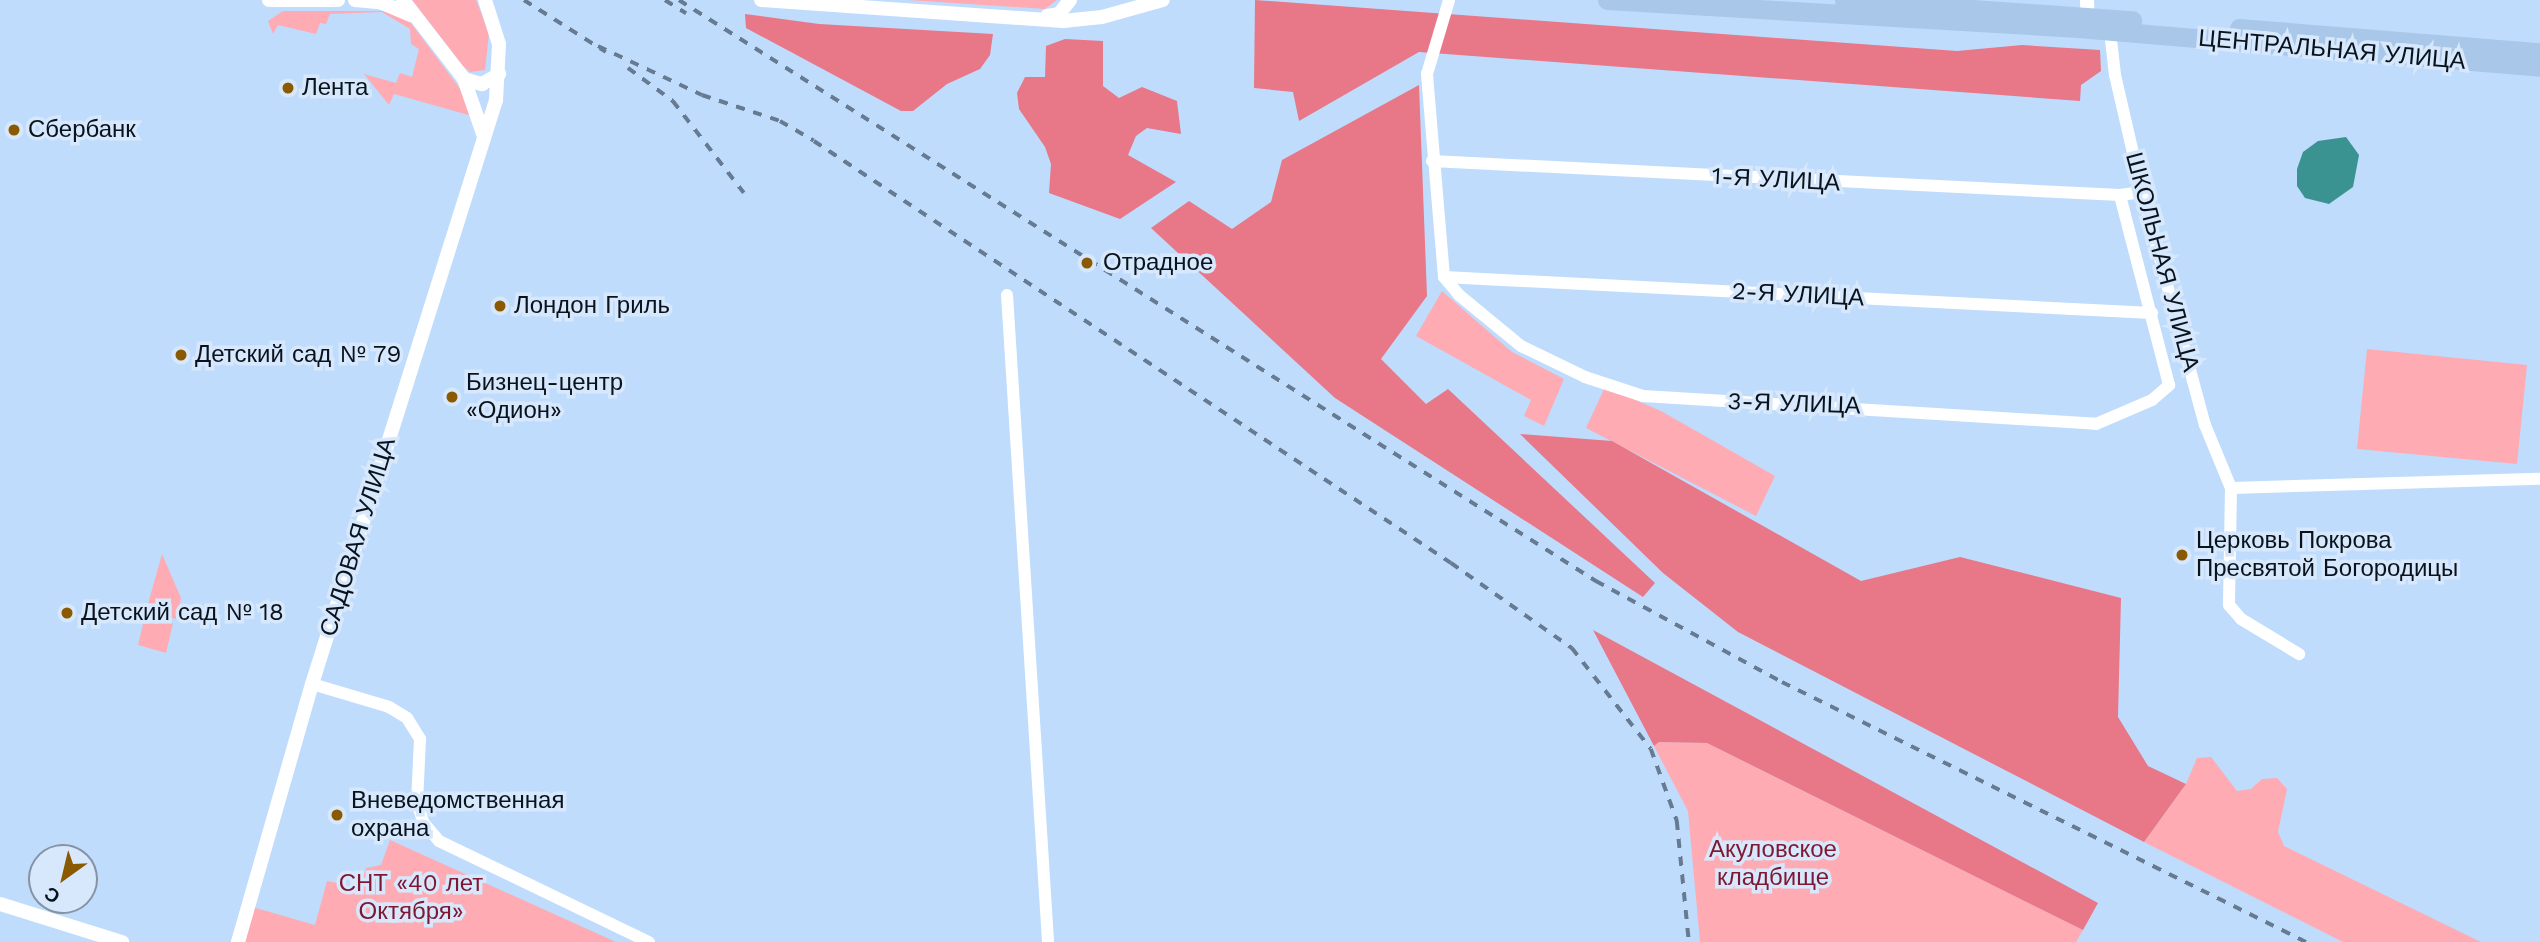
<!DOCTYPE html>
<html>
<head>
<meta charset="utf-8">
<style>
	body { margin:0 }
	#map { position:relative; width:2540px; height:942px; overflow:hidden; background:#bfdcfd; font-family:"Work Sans",sans-serif }
	div>[style] { position:absolute }
	[style*='--x'] { left:calc(var(--x)*1px); top:calc(var(--y)*1px); width:calc(var(--w)*1px); rotate:calc(var(--a)*1deg) }
	.green>* { inset:0; background:#feabb4 }
	.forest>* { inset:0; background:#e87787 }
	.water>* { inset:0; background:#3a9390 }
	.minor>* { height:12px; margin:-6px; padding:0 6px; transform-origin:6px; border-radius:6px; background:#fff }
	.tertiary>* { height:14px; margin:-7px; padding:0 7px; transform-origin:7px; border-radius:7px; background:#fff }
	.primary>* { height:19px; margin:-9.5px; padding:0 9.5px; transform-origin:9.5px; border-radius:9.5px; background:#a9c7e9 }
	.rail>* { height:3.5px; margin-top:-1.75px; transform-origin:0; background:repeating-linear-gradient(90deg,#667a91 0 9px,transparent 0 18px) }
	.dots>* { width:19px; height:19px; translate:-50% -50%; box-sizing:border-box; border:4px solid #d7e8fc; border-radius:50% }
	span { translate:-50% -50%; white-space:nowrap; text-align:center; line-height:1.15; -webkit-text-stroke:7px #d7e8fc; paint-order:stroke }
	.street-label { font-size:24px; color:#09131e }
	.poi-label { font-size:24px; color:#09131e }
	.left { translate:0 -50%; text-align:left }
	.park-label { font-size:24px; color:#7e1832 }
	.north { position:absolute; left:28px; top:844px; width:70px; height:70px; box-sizing:border-box; background:#d7e8fc; border:2px solid #8593a3; border-radius:50%; rotate:214deg; font-size:19px; font-weight:700; line-height:28px; text-align:center; color:#09131e }
	.north::after { content:''; display:block; margin:auto; width:24px; height:32px; background:#8a5900; clip-path:polygon(50% 0,100% 100%,50% 72%,0 100%) }
</style>
</head>
<body>
<div id="map">
	<div class="green">
		<i style="clip-path:polygon(412px 0,476px 0,489px 33px,485px 70px,470px 72px,462px 65px)"></i>
		<i style="clip-path:polygon(908px 0,1057px 0,1045px 9px)"></i>
		<i style="clip-path:polygon(283px 11px,388px 11px,407px 18px,467px 98px,472px 116px,394px 94px,389px 105px,364px 74px,396px 83px,400px 73px,412px 77px,419px 49px,411px 44px,410px 29px,382px 12px,330px 14px,326px 24px,320px 23px,316px 34px,278px 25px,273px 34px,268px 21px)"></i>
		<i style="clip-path:polygon(1442px 291px,1512px 352px,1564px 379px,1544px 426px,1524px 416px,1531px 400px,1416px 336px)"></i>
		<i style="clip-path:polygon(2367px 349px,2527px 365px,2517px 464px,2357px 449px)"></i>
		<i style="clip-path:polygon(1605px 387px,1661px 411px,1775px 476px,1756px 516px,1586px 428px)"></i>
		<i style="clip-path:polygon(162px 554px,181px 598px,176px 619px,146px 611px)"></i>
		<i style="clip-path:polygon(145px 616px,173px 623px,166px 653px,138px 645px)"></i>
		<i style="clip-path:polygon(1659px 742px,1707px 743px,2083px 930px,2076px 942px,1700px 942px,1688px 811px,1654px 746px)"></i>
		<i style="clip-path:polygon(2211px 757px,2237px 791px,2251px 789px,2262px 779px,2277px 778px,2287px 789px,2278px 832px,2284px 846px,2481px 942px,2343px 942px,2144px 842px,2186px 784px,2197px 758px)"></i>
		<i style="clip-path:polygon(390px 840px,616px 942px,244px 942px,252px 907px,315px 925px,327px 881px,360px 887px,366px 868px,381px 865px)"></i>
	</div>
	<div class="forest">
		<i style="clip-path:polygon(1255px 0,1957px 51px,2022px 45px,2100px 50px,2101px 71px,2081px 85px,2080px 101px,1419px 52px,1299px 121px,1293px 92px,1254px 88px)"></i>
		<i style="clip-path:polygon(745px 14px,819px 24px,993px 34px,990px 55px,980px 69px,947px 84px,913px 111px,901px 111px,746px 28px)"></i>
		<i style="clip-path:polygon(1065px 39px,1103px 41px,1103px 86px,1119px 98px,1142px 87px,1177px 101px,1181px 134px,1147px 128px,1136px 136px,1128px 155px,1176px 182px,1120px 219px,1049px 193px,1051px 164px,1045px 147px,1019px 109px,1017px 93px,1025px 77px,1045px 77px,1046px 46px)"></i>
		<i style="clip-path:polygon(1419px 85px,1427px 296px,1381px 359px,1426px 404px,1448px 389px,1655px 583px,1643px 597px,1335px 398px,1151px 228px,1189px 201px,1232px 229px,1271px 202px,1282px 160px)"></i>
		<i style="clip-path:polygon(1520px 434px,1612px 441px,1861px 581px,1960px 557px,2121px 598px,2118px 717px,2148px 766px,2186px 784px,2144px 842px,1738px 632px,1663px 573px)"></i>
		<i style="clip-path:polygon(1593px 630px,2098px 903px,2083px 930px,1707px 743px,1659px 742px,1654px 746px)"></i>
	</div>
	<div class="water">
		<i style="clip-path:polygon(2346px 137px,2359px 155px,2353px 187px,2329px 204px,2305px 198px,2297px 186px,2297px 169px,2303px 152px,2318px 141px)"></i>
	</div>
	<div class="minor">
		<i style="--x:2110;--y:31;--w:44;--a:83.5"></i>
		<i style="--x:2115;--y:75;--w:120;--a:77"></i>
		<i style="--x:2142;--y:192;--w:241;--a:74.9"></i>
		<i style="--x:2205;--y:425;--w:68;--a:67.6"></i>
		<i style="--x:2231;--y:488;--w:117;--a:91"></i>
		<i style="--x:2229;--y:605;--w:18;--a:49"></i>
		<i style="--x:2241;--y:619;--w:68;--a:31.1"></i>
		<i style="--x:1432;--y:161;--w:689;--a:2.83"></i>
		<i style="--x:1444;--y:277;--w:23;--a:50"></i>
		<i style="--x:1459;--y:295;--w:80;--a:39.4"></i>
		<i style="--x:1521;--y:346;--w:71;--a:25.8"></i>
		<i style="--x:1585;--y:377;--w:61;--a:18.1"></i>
		<i style="--x:1643;--y:396;--w:454;--a:3.5"></i>
		<i style="--x:2096;--y:424;--w:61;--a:-23.2"></i>
		<i style="--x:2152;--y:400;--w:23;--a:-41"></i>
		<i style="--x:2169;--y:385;--w:196;--a:-104.5"></i>
		<i style="--x:2120;--y:195;--w:22;--a:-8"></i>
		<i style="--x:1444;--y:277;--w:709;--a:2.91"></i>
		<i style="--x:1444;--y:277;--w:204;--a:-94.8"></i>
		<i style="--x:1427;--y:74;--w:77;--a:-73.4"></i>
		<i style="--x:1007;--y:295;--w:648;--a:86.37"></i>
		<i style="--x:2231;--y:488;--w:309;--a:-1.7"></i>
		<i style="--x:312;--y:684;--w:80;--a:16.6"></i>
		<i style="--x:389;--y:707;--w:21;--a:31"></i>
		<i style="--x:407;--y:718;--w:25;--a:58"></i>
		<i style="--x:420;--y:739;--w:63;--a:92.7"></i>
		<i style="--x:417;--y:802;--w:21;--a:73"></i>
		<i style="--x:423;--y:822;--w:25;--a:50"></i>
		<i style="--x:439;--y:841;--w:233;--a:25.7"></i>
	</div>
	<div class="tertiary">
		<i style="--x:269;--y:0;--w:69;--a:0"></i>
		<i style="--x:355;--y:0;--w:25;--a:5"></i>
		<i style="--x:380;--y:2;--w:34;--a:23"></i>
		<i style="--x:403;--y:0;--w:100;--a:52.3"></i>
		<i style="--x:464;--y:79;--w:58;--a:70.9"></i>
		<i style="--x:761;--y:0;--w:303;--a:4"></i>
		<i style="--x:1063;--y:21;--w:39;--a:-6"></i>
		<i style="--x:1102;--y:17;--w:63;--a:-15.6"></i>
		<i style="--x:2087;--y:0;--w:24;--a:88"></i>
		<i style="--x:1047;--y:16;--w:12;--a:-9"></i>
		<i style="--x:1059;--y:14;--w:18;--a:-52"></i>
		<i style="--x:464;--y:79;--w:19;--a:16"></i>
		<i style="--x:482;--y:84;--w:20;--a:-30"></i>
		<i style="--x:0;--y:904;--w:128;--a:17.3"></i>
		<i style="--x:238;--y:942;--w:268;--a:-74"></i>
		<i style="--x:312;--y:684;--w:612;--a:-72.51"></i>
		<i style="--x:496;--y:100;--w:56;--a:-86.9"></i>
		<i style="--x:499;--y:44;--w:46;--a:-107.7"></i>
	</div>
	<div class="primary">
		<i style="--x:1607;--y:0;--w:483;--a:3.4"></i>
		<i style="--x:2089;--y:29;--w:453;--a:4.8"></i>
		<i style="--x:1844;--y:0;--w:289;--a:4"></i>
		<i style="--x:2239;--y:28;--w:302;--a:4.6"></i>
	</div>
	<div class="rail">
		<i style="--x:524;--y:0;--w:97;--a:32.4"></i>
		<i style="--x:665;--y:0;--w:25;--a:32"></i>
		<i style="--x:679;--y:0;--w:1086;--a:32.36"></i>
		<i style="--x:1596;--y:581;--w:212;--a:28.5"></i>
		<i style="--x:1782;--y:682;--w:585;--a:26.39"></i>
		<i style="--x:598;--y:46;--w:115;--a:25.2"></i>
		<i style="--x:702;--y:95;--w:82;--a:18.4"></i>
		<i style="--x:780;--y:121;--w:39;--a:30"></i>
		<i style="--x:814;--y:141;--w:764;--a:33.52"></i>
		<i style="--x:1451;--y:563;--w:148;--a:35.1"></i>
		<i style="--x:1572;--y:648;--w:128;--a:52"></i>
		<i style="--x:1651;--y:749;--w:77;--a:70.1"></i>
		<i style="--x:1677;--y:821;--w:122;--a:84.3"></i>
		<i style="--x:628;--y:68;--w:56;--a:36.3"></i>
		<i style="--x:673;--y:101;--w:116;--a:52.3"></i>
	</div>
	<div class="dots">
		<i style="left:288px;top:88px;background:#8a5900"></i>
		<i style="left:14px;top:130px;background:#8a5900"></i>
		<i style="left:1087px;top:263px;background:#8a5900"></i>
		<i style="left:500px;top:306px;background:#8a5900"></i>
		<i style="left:181px;top:355px;background:#8a5900"></i>
		<i style="left:452px;top:397px;background:#8a5900"></i>
		<i style="left:2182px;top:555px;background:#8a5900"></i>
		<i style="left:67px;top:613px;background:#8a5900"></i>
		<i style="left:337px;top:815px;background:#8a5900"></i>
	</div>
	<div class="street-label">
		<span style="left:2332px;top:50px;rotate:5deg">ЦЕНТРАЛЬНАЯ УЛИЦА</span>
		<span style="left:1776px;top:180px;rotate:3deg">1-Я УЛИЦА</span>
		<span style="left:2162px;top:262px;rotate:75deg">ШКОЛЬНАЯ УЛИЦА</span>
		<span style="left:1798px;top:295px;rotate:3deg">2-Я УЛИЦА</span>
		<span style="left:1794px;top:404px;rotate:2deg">3-Я УЛИЦА</span>
		<span style="left:358px;top:537px;rotate:-73deg">САДОВАЯ УЛИЦА</span>
	</div>
	<div class="poi-label">
		<span class="left" style="left:302px;top:88px">Лента</span>
		<span class="left" style="left:28px;top:130px">Сбербанк</span>
		<span class="left" style="left:1103px;top:263px">Отрадное</span>
		<span class="left" style="left:514px;top:306px">Лондон Гриль</span>
		<span class="left" style="left:195px;top:355px">Детский сад № 79</span>
		<span class="left" style="left:466px;top:397px">Бизнец-центр<br>«Одион»</span>
		<span class="left" style="left:2196px;top:555px">Церковь Покрова<br>Пресвятой Богородицы</span>
		<span class="left" style="left:81px;top:613px">Детский сад № 18</span>
		<span class="left" style="left:351px;top:815px">Вневедомственная<br>охрана</span>
	</div>
	<div class="park-label">
		<span style="left:1773px;top:864px">Акуловское<br>кладбище</span>
		<span style="left:411px;top:898px">СНТ «40 лет<br>Октября»</span>
	</div>
	<div class="north">С</div>
</div>
</body>
</html>
